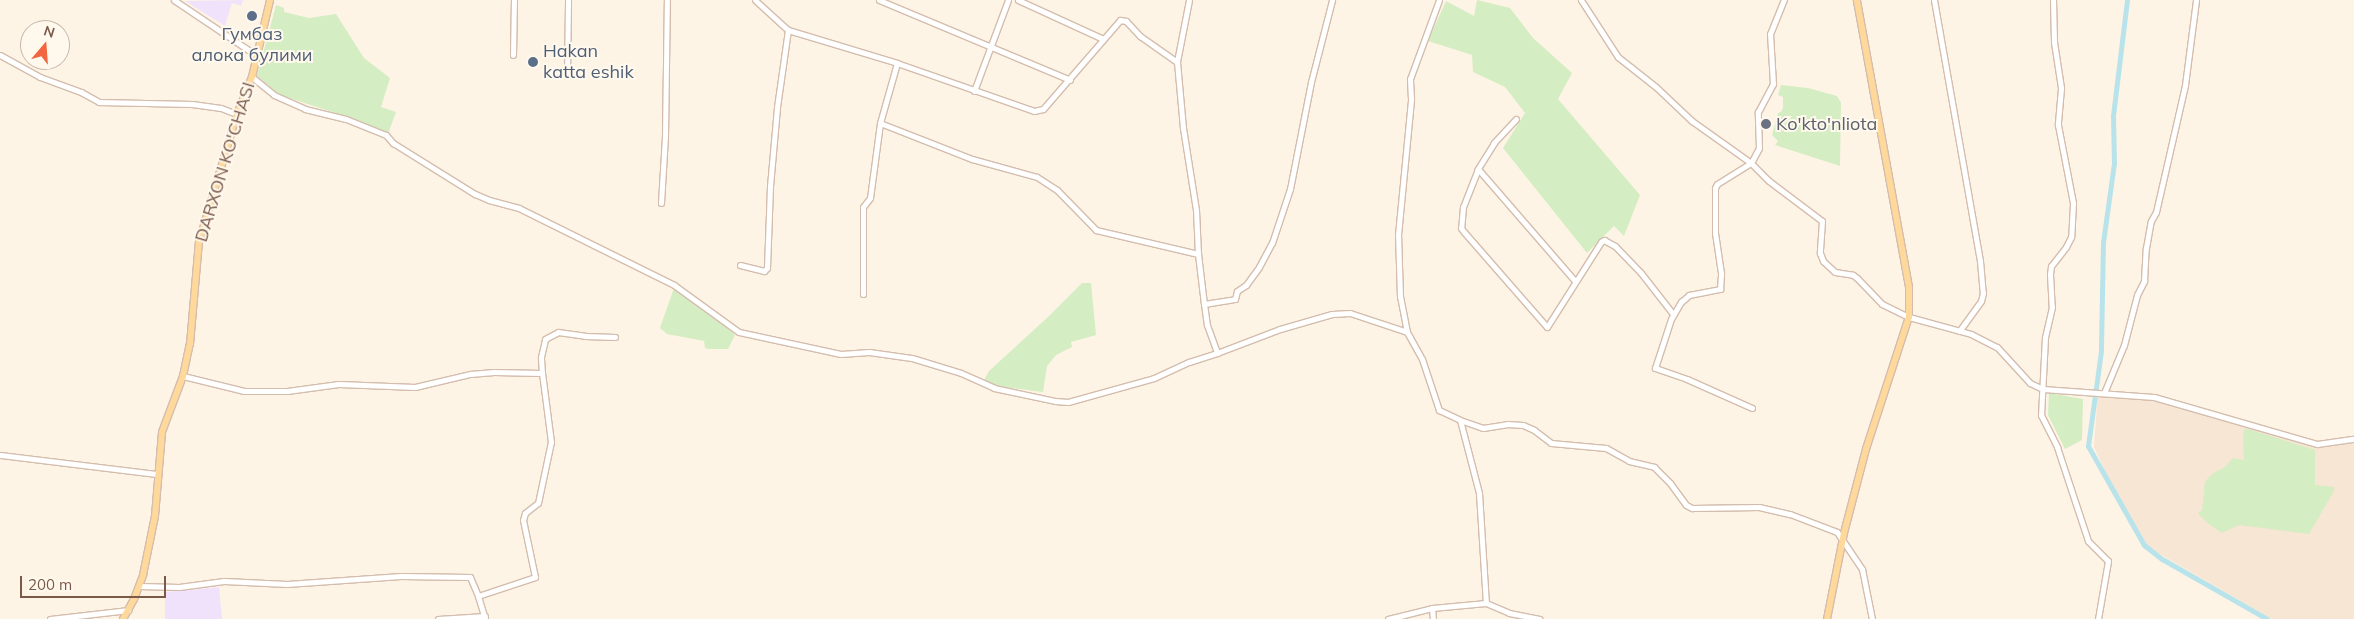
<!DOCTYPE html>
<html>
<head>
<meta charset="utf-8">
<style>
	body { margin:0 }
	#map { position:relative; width:2354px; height:619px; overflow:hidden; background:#fef4e5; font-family:Mulish,sans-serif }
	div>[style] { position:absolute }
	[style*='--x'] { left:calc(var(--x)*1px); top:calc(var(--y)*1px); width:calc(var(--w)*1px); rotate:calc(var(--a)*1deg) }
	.residential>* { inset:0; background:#f6e6d3 }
	.education>* { inset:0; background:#f1e2fb }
	.green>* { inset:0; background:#d4edc2 }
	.canal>* { height:5px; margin:-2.5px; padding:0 2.5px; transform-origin:2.5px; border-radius:2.5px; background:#b8e3ea }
	.roads { filter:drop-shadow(1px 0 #d4bdad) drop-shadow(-1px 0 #d4bdad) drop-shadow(0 1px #d4bdad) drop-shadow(0 -1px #d4bdad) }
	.minor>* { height:5px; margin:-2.5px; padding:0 2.5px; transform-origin:2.5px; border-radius:2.5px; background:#fff }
	.major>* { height:6px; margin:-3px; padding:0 3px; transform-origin:3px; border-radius:3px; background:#ffd89b }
	.dots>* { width:14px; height:14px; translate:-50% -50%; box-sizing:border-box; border:2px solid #fff8ed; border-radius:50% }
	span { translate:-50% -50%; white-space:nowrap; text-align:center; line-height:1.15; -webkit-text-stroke:4px #fff8ed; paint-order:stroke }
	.service-label { font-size:18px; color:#4e5e75 }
	.left { translate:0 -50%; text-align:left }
	.worship-label { font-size:18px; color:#5b616d }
	.street-label { font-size:18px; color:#7a5948 }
	.north { position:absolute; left:20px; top:20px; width:50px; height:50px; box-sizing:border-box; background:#fff8ed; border:1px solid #cab8ab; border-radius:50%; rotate:18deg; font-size:14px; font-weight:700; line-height:20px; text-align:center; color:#7a5948 }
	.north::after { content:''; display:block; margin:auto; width:18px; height:22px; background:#f16541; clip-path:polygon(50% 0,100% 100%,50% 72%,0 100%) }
	.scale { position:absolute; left:20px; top:576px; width:146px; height:22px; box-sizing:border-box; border:2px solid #7a5948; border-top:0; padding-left:6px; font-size:15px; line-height:18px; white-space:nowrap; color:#7a5948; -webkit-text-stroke:4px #fff8ed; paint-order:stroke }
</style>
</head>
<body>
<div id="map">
	<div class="residential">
		<i style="clip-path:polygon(2098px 391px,2140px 394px,2316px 442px,2354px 439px,2354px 619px,2272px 619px,2146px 546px,2107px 475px,2094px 447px)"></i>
	</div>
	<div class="education">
		<i style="clip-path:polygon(243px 0,241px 6px,232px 3px,225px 26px,185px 1px)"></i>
		<i style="clip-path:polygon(219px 587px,222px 619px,165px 619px,165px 592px)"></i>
	</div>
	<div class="green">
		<i style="clip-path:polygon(1477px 0,1510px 8px,1533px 38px,1572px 73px,1558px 99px,1640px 195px,1624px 236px,1614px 226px,1587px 253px,1503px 148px,1525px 113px,1505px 87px,1473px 72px,1472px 55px,1428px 41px,1446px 1px,1474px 16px)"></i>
		<i style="clip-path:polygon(276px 5px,284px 8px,284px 12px,309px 18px,336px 14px,364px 58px,390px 78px,381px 107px,396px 112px,388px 134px,360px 121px,280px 95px,257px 76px)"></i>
		<i style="clip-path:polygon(1781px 85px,1808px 88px,1837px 96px,1841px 103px,1840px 166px,1775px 145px,1778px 141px,1772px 135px,1778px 113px,1781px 112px,1783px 108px,1783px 97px,1778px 95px)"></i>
		<i style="clip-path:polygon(1082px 283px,1091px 283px,1096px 335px,1071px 342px,1072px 347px,1056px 355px,1047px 366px,1043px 392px,997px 386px,984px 380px,989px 371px,1048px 317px)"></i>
		<i style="clip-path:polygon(674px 288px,712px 315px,735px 335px,728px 349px,708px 349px,705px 348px,704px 341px,667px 334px,660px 328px)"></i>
		<i style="clip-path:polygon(2049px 393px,2083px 399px,2082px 440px,2065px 449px,2048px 415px)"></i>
		<i style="clip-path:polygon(2245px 428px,2315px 450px,2315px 485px,2334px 487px,2334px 491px,2309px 534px,2239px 525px,2222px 533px,2206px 522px,2198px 513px,2202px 510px,2205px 482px,2212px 474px,2225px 467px,2233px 458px,2244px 460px,2243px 435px)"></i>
	</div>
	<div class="canal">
		<i style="--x:2127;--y:0;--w:117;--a:96.9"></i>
		<i style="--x:2113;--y:116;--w:47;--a:88.8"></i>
		<i style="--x:2114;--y:163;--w:80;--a:97.9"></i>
		<i style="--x:2103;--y:242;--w:109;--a:91.1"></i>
		<i style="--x:2101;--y:351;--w:96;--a:97.8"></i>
		<i style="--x:2088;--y:446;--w:114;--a:60.5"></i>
		<i style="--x:2144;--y:545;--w:23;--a:38"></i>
		<i style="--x:2162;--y:559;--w:121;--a:29.7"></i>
	</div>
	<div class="roads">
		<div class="minor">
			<i style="--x:174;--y:0;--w:99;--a:33.9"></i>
			<i style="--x:755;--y:0;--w:45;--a:42.3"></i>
			<i style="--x:788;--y:30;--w:114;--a:16.8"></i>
			<i style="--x:897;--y:63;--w:145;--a:19.3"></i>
			<i style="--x:1034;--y:111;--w:9;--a:-13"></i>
			<i style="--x:1043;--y:109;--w:118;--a:-49.1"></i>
			<i style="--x:1120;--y:20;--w:6;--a:9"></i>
			<i style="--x:1126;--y:21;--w:21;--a:47"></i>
			<i style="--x:1140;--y:36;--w:45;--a:35.1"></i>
			<i style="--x:879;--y:0;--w:207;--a:22.7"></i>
			<i style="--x:1018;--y:0;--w:94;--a:24.6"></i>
			<i style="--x:1189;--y:0;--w:63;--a:101"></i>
			<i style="--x:1177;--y:62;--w:66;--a:84.8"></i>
			<i style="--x:1183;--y:128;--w:83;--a:81"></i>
			<i style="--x:1196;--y:210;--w:44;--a:87.4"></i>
			<i style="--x:1198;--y:254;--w:50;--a:83.2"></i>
			<i style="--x:1204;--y:304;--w:21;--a:82"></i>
			<i style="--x:1207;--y:325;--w:30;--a:70"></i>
			<i style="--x:1217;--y:353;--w:67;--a:-20.9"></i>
			<i style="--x:1280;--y:329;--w:54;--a:-16.1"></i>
			<i style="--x:1332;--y:314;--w:18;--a:-3"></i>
			<i style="--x:1350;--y:313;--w:60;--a:18.4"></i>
			<i style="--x:1407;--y:332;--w:31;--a:61"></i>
			<i style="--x:1422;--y:359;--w:54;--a:71.6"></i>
			<i style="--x:1439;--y:410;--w:23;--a:25"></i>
			<i style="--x:1460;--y:420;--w:75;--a:75.4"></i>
			<i style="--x:1479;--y:493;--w:110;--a:86.4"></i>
			<i style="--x:1581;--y:0;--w:68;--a:57"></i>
			<i style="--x:1618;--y:57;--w:48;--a:38.3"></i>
			<i style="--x:1656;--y:87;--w:50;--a:43.4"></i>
			<i style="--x:1692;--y:121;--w:72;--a:35.4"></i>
			<i style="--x:1751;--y:163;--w:25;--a:45"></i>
			<i style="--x:1769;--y:181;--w:66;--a:37"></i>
			<i style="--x:1822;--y:221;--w:32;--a:94"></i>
			<i style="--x:1820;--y:253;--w:9;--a:69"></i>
			<i style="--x:1823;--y:261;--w:16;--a:43"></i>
			<i style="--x:1835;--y:272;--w:18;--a:9"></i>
			<i style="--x:1853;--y:275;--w:5;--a:37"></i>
			<i style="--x:1857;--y:278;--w:36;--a:46"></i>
			<i style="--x:1882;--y:304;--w:30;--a:26"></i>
			<i style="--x:1909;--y:317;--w:64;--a:15.3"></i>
			<i style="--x:1971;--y:334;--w:29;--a:27"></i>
			<i style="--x:1997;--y:347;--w:49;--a:47.5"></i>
			<i style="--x:2030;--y:383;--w:14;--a:25"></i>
			<i style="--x:2043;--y:389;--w:111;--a:4.1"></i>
			<i style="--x:2154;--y:397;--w:170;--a:16.1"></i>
			<i style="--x:2317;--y:444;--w:37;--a:-8"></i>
			<i style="--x:1934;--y:0;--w:265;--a:80"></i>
			<i style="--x:1980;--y:261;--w:32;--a:85"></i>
			<i style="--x:1983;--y:293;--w:8;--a:104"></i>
			<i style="--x:1981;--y:301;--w:37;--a:126"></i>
			<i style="--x:2053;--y:0;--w:42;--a:88.6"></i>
			<i style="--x:2054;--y:42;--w:47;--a:81.3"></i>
			<i style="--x:2061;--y:88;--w:37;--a:95"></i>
			<i style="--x:2058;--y:125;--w:79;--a:79.1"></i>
			<i style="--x:2073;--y:203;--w:34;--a:93"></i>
			<i style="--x:2071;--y:237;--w:11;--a:117"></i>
			<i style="--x:2066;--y:247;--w:24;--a:128"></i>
			<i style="--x:2051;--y:266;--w:8;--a:97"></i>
			<i style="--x:2050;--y:274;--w:33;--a:87"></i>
			<i style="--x:2052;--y:307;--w:31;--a:103"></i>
			<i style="--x:2045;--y:337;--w:78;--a:92.9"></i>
			<i style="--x:2041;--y:415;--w:36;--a:63"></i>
			<i style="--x:2057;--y:447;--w:99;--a:71.7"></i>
			<i style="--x:2088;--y:541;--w:28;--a:45"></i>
			<i style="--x:2108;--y:561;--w:59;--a:99.8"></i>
			<i style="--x:0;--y:55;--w:46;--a:28.8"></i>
			<i style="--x:40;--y:77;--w:44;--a:20.1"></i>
			<i style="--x:81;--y:92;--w:21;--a:29"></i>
			<i style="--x:99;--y:102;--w:93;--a:1.2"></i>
			<i style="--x:192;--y:104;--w:29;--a:8"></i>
			<i style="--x:221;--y:108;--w:17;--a:21"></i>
			<i style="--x:513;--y:55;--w:55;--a:-89"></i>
			<i style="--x:897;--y:63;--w:62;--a:105.8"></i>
			<i style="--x:880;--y:123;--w:99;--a:21.4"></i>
			<i style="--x:972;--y:159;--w:67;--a:15.5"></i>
			<i style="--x:1037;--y:177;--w:24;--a:33"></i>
			<i style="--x:1057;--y:190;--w:56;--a:45.7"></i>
			<i style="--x:1096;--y:230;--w:105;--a:13.2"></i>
			<i style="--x:567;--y:75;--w:75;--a:-89.2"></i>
			<i style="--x:252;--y:77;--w:28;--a:39"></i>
			<i style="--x:274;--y:95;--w:34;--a:24"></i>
			<i style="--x:305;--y:109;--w:42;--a:13.7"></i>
			<i style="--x:346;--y:119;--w:43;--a:21.8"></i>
			<i style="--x:386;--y:135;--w:11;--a:49"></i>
			<i style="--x:393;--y:143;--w:97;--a:31.9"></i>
			<i style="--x:475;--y:194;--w:15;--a:23"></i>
			<i style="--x:489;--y:200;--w:31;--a:15"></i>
			<i style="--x:519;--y:208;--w:173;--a:26.4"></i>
			<i style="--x:674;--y:285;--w:80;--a:35.9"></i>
			<i style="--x:739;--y:332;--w:104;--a:12.2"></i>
			<i style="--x:841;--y:354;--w:28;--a:-4"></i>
			<i style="--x:869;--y:352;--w:43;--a:7.9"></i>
			<i style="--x:912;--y:358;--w:51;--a:17"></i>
			<i style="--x:961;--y:373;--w:36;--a:24"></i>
			<i style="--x:994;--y:388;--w:62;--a:12"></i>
			<i style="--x:1055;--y:401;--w:13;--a:4"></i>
			<i style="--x:1068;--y:402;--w:89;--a:-15.6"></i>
			<i style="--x:1154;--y:378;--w:38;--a:-25"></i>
			<i style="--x:1189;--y:362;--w:29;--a:-18"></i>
			<i style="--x:974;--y:91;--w:97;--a:-69.5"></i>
			<i style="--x:1516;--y:119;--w:33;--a:133"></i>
			<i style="--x:1494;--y:143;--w:31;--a:122"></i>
			<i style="--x:1478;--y:169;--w:41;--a:111.5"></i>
			<i style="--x:1463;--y:207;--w:21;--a:95"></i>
			<i style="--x:1461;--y:228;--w:5;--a:53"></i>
			<i style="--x:1464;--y:232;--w:126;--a:48.9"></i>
			<i style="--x:1547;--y:327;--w:101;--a:-57.6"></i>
			<i style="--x:1601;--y:242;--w:4;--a:-34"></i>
			<i style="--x:1604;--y:240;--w:13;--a:29"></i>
			<i style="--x:1615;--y:246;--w:37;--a:46"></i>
			<i style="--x:1641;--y:273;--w:52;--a:52"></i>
			<i style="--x:1478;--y:169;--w:148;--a:49.1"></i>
			<i style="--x:661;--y:203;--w:67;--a:-86.6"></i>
			<i style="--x:665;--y:136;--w:136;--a:-89.2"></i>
			<i style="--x:740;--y:265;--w:25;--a:14"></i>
			<i style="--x:764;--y:271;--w:4;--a:-45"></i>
			<i style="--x:767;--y:268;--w:82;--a:-87.9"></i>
			<i style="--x:770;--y:186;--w:79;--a:-84.9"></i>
			<i style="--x:777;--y:107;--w:78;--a:-81.9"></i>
			<i style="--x:863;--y:294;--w:87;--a:-90"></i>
			<i style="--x:863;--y:207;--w:11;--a:-52"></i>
			<i style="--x:870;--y:198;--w:76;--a:-82.4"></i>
			<i style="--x:1204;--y:304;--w:31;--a:-9"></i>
			<i style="--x:1235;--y:299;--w:8;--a:-76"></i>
			<i style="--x:1237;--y:291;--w:11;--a:-34"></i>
			<i style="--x:1246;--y:285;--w:22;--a:-54"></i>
			<i style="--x:1259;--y:267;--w:27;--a:-62"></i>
			<i style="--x:1272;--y:243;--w:57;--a:-71.6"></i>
			<i style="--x:1290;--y:189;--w:109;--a:-78.9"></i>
			<i style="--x:1311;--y:82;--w:85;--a:-75.6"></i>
			<i style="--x:1407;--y:332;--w:36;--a:-101"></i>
			<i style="--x:1400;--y:297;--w:62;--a:-91.8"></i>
			<i style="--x:1398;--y:235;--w:137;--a:-84.5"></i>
			<i style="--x:1411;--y:99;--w:20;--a:-93"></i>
			<i style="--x:1410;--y:79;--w:84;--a:-69.8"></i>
			<i style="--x:183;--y:376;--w:63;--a:13.8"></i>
			<i style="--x:244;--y:391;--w:43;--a:0"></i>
			<i style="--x:287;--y:391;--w:52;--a:-7.7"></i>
			<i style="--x:339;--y:384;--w:76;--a:2.3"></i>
			<i style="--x:415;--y:387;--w:57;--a:-13.3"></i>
			<i style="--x:470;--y:374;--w:24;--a:-5"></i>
			<i style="--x:494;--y:372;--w:48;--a:1.2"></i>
			<i style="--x:542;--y:373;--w:16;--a:-94"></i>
			<i style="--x:541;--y:357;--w:18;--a:-77"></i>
			<i style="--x:545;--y:339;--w:15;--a:-28"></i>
			<i style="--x:558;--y:332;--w:27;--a:8"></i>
			<i style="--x:585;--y:336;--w:30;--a:2"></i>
			<i style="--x:2104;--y:393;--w:52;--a:-67.4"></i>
			<i style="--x:2124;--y:345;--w:52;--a:-75.4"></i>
			<i style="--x:2137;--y:295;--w:16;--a:-63"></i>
			<i style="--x:2144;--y:281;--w:33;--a:-87"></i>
			<i style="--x:2146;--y:248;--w:27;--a:-80"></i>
			<i style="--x:2151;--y:221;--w:10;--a:-61"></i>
			<i style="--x:2156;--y:212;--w:130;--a:-77.1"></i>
			<i style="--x:2185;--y:85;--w:86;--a:-82.6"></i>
			<i style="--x:1752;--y:408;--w:71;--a:-156"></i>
			<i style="--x:1687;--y:379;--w:34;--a:-161"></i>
			<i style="--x:1655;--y:368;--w:52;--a:-71.9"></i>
			<i style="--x:1671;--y:319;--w:20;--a:-60"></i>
			<i style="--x:1681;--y:302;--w:11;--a:-41"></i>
			<i style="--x:1689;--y:295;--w:32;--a:-11"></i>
			<i style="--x:1720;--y:289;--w:16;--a:-86"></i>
			<i style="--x:1721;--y:273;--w:40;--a:-98.5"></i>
			<i style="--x:1715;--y:233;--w:45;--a:-90"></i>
			<i style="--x:1715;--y:188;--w:4;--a:-63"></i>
			<i style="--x:1717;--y:184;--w:40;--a:-32"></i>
			<i style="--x:1751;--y:163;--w:17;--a:-62"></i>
			<i style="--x:1759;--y:148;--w:36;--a:-92"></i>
			<i style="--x:1758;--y:112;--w:32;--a:-62"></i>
			<i style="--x:1773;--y:84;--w:50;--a:-93.4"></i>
			<i style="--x:1770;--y:34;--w:37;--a:-68"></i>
			<i style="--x:1460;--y:420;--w:24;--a:19"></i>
			<i style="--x:1483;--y:428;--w:24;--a:-9"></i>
			<i style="--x:1507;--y:424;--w:16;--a:4"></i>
			<i style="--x:1523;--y:425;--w:12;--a:24"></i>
			<i style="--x:1534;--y:430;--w:21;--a:37"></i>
			<i style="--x:1551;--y:443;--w:55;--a:5.2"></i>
			<i style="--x:1606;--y:448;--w:26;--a:29"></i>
			<i style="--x:1629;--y:461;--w:26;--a:13"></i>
			<i style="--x:1654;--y:467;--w:23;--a:45"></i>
			<i style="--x:1670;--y:483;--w:27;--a:54"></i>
			<i style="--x:1686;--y:505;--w:7;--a:27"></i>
			<i style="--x:1692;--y:508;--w:67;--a:-0.9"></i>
			<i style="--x:1759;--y:507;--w:32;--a:13"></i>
			<i style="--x:1790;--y:514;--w:50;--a:21"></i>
			<i style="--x:1837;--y:532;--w:45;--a:56"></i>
			<i style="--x:1862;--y:569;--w:51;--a:78.7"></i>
			<i style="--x:0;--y:455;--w:159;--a:6.9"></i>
			<i style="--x:139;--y:586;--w:40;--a:1.4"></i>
			<i style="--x:179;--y:587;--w:45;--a:-7.6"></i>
			<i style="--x:224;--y:581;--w:63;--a:2.7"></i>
			<i style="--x:287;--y:584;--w:114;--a:-4"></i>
			<i style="--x:401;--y:576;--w:69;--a:0.8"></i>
			<i style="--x:470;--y:577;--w:21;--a:67"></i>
			<i style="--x:1432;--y:608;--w:11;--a:85"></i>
			<i style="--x:50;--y:619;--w:79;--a:-6.6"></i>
			<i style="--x:438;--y:619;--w:47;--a:-3.7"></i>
			<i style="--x:485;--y:619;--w:24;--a:-107"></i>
			<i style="--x:478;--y:596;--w:60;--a:-18.4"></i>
			<i style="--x:535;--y:577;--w:58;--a:-101.9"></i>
			<i style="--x:523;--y:520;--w:7;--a:-74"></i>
			<i style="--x:525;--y:513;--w:16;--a:-38"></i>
			<i style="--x:538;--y:503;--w:62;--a:-78"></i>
			<i style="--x:551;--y:442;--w:70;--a:-97.4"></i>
			<i style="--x:1388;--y:619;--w:45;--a:-14"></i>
			<i style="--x:1432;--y:608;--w:54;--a:-5.3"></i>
			<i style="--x:1486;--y:603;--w:25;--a:23"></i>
			<i style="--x:1509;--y:613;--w:31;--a:11"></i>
		</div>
		<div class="major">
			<i style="--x:123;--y:619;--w:23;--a:-61"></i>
			<i style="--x:134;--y:599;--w:26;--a:-69"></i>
			<i style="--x:143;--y:575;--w:60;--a:-78.5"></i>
			<i style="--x:155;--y:516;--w:84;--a:-85.2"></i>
			<i style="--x:162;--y:432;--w:60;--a:-69.4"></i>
			<i style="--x:183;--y:376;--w:33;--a:-78"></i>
			<i style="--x:190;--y:344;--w:102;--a:-85"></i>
			<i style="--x:199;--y:242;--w:134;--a:-73.5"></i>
			<i style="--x:237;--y:114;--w:40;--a:-68"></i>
			<i style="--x:252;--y:77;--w:79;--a:-76.8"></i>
			<i style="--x:1827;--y:619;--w:88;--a:-78.8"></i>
			<i style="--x:1844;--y:533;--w:87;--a:-75.3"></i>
			<i style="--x:1866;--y:449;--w:139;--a:-72"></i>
			<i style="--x:1909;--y:317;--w:30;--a:-90"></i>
			<i style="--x:1909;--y:287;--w:292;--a:-100.3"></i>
		</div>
	</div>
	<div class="dots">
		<i style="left:252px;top:16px;background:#5c6f8a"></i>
		<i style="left:533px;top:62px;background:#5c6f8a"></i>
		<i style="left:1766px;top:124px;background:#6b7280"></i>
	</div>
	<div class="service-label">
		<span style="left:252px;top:45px">Гумбаз<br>алока булими</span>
		<span class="left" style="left:543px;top:62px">Hakan<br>katta eshik</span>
	</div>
	<div class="worship-label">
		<span class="left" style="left:1776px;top:124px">Ko'kto'nliota</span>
	</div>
	<div class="street-label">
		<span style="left:225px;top:162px;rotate:-73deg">DARXON KO'CHASI</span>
	</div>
	<div class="north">N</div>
	<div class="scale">200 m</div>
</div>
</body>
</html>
